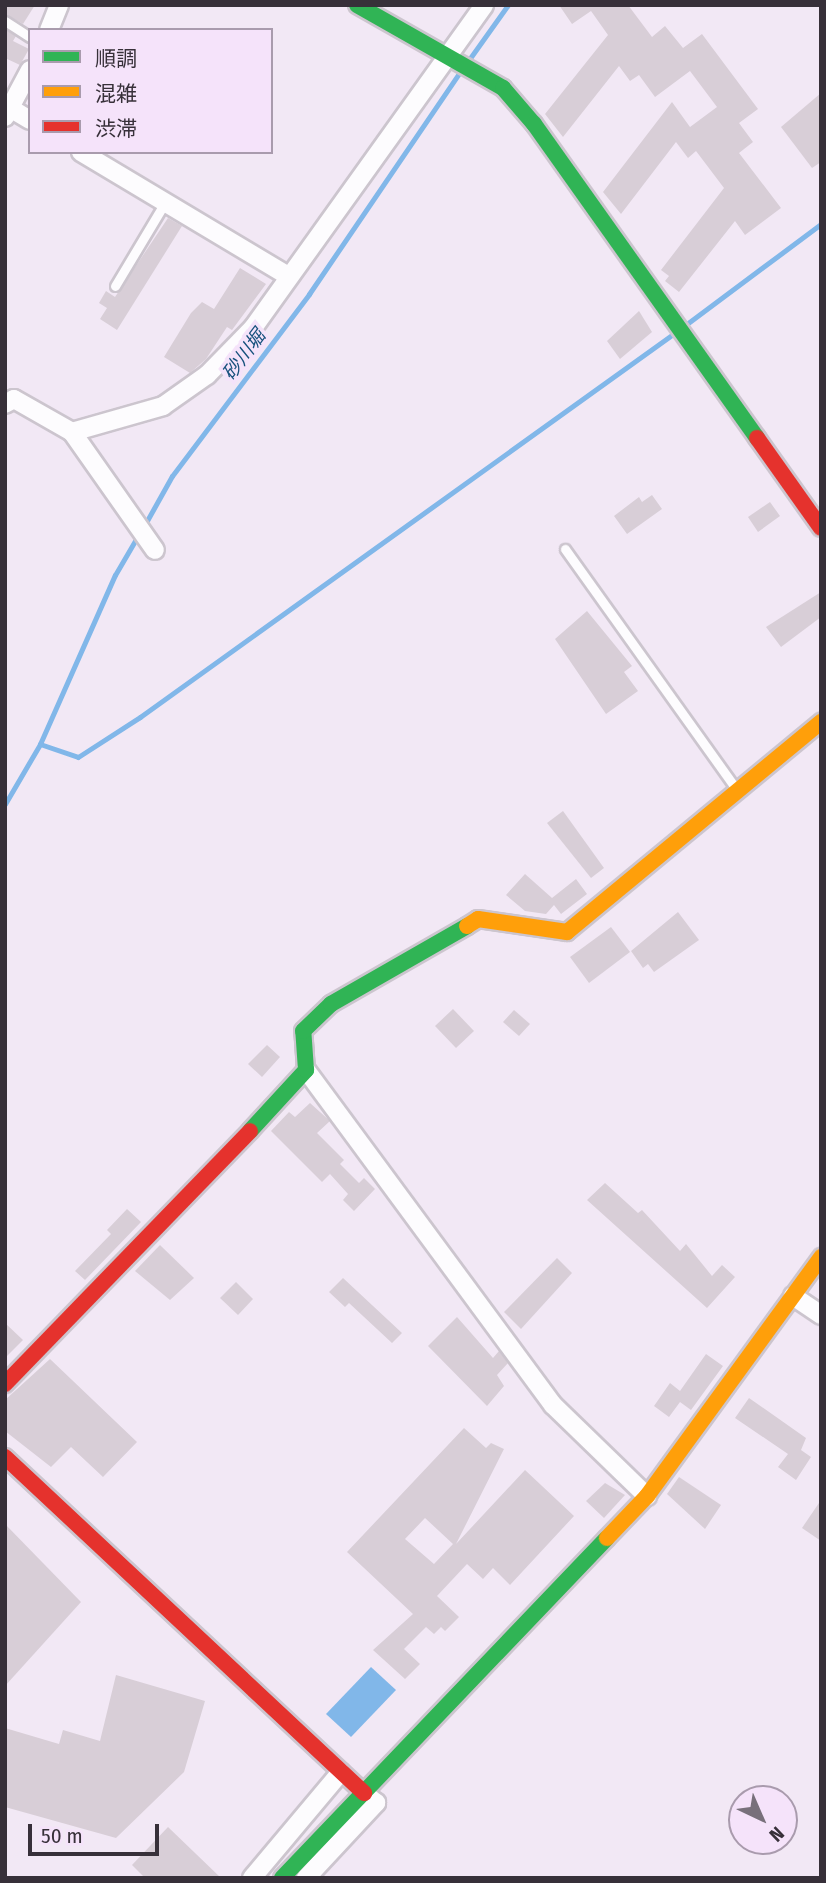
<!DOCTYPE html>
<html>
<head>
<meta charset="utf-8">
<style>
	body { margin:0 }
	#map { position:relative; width:826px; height:1883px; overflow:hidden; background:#f2e8f5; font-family:"Fira Sans Condensed","Noto Sans JP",sans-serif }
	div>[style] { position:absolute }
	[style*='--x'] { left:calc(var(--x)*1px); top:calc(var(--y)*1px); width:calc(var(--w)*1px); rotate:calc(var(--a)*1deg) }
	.water>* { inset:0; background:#81b7e9 }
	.stream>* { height:5px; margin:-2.5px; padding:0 2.5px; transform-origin:2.5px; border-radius:2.5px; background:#81b7e9 }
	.building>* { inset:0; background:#d8ced7 }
	.roads { filter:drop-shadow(2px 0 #ccc5ce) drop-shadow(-2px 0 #ccc5ce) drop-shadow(0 2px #ccc5ce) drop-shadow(0 -2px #ccc5ce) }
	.lane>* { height:9px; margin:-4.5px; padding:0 4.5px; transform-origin:4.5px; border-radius:4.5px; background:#fdfcfe }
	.street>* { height:18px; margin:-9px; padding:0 9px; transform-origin:9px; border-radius:9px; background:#fdfcfe }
	.fast>* { height:16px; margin:-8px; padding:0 8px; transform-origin:8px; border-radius:8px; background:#30b455 }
	.slow>* { height:16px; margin:-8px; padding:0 8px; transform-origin:8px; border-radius:8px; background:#ff9f0a }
	.jam>* { height:16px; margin:-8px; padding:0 8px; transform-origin:8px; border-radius:8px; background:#e5322d }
	span { translate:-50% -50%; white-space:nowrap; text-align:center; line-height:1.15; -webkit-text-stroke:7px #f5e3fa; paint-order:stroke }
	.water-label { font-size:19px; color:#17517d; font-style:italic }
	.frame { position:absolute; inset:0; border:7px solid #373039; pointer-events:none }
	.legend { position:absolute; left:28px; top:28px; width:245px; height:126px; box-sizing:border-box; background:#f5e3fa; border:2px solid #a99bad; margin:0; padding:9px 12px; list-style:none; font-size:21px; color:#373039 }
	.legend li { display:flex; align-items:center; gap:14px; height:35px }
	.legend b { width:35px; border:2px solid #a99bad }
	.north { position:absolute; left:728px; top:1785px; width:70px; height:70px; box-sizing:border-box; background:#f5e3fa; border:2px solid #a99bad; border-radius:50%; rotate:136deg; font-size:19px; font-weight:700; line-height:28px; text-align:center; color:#373039 }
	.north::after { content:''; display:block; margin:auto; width:24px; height:32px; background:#78707b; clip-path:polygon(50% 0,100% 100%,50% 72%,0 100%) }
	.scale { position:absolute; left:28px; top:1824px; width:131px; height:32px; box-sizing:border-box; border:4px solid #373039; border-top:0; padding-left:9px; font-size:21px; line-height:24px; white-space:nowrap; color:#373039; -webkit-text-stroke:5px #f5e3fa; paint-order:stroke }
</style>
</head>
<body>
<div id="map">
	<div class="water">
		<i style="clip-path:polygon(371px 1667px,396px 1690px,351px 1737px,326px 1714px)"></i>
	</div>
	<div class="stream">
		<i style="--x:468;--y:61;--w:69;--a:-54.5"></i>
		<i style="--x:684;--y:326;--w:171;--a:-36.7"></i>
		<i style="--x:144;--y:526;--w:57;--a:-60.8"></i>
		<i style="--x:172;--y:476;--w:228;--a:-53"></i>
		<i style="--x:309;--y:294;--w:268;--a:-55.8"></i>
		<i style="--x:40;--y:744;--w:40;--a:18.9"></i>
		<i style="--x:78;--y:757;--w:74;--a:-32.8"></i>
		<i style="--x:140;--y:717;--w:656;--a:-35.7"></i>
		<i style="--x:5;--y:804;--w:69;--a:-59.7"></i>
		<i style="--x:40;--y:744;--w:185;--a:-66.1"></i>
		<i style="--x:115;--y:575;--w:48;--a:-59.7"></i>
	</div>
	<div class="building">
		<i style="clip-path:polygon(5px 5px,35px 5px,23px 24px,5px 14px)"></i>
		<i style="clip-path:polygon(559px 5px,628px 5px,652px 37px,665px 26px,683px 48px,702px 34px,758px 109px,739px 123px,753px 142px,739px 153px,781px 208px,745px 235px,735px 221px,679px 292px,665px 281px,669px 276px,661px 270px,724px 188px,696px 151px,688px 158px,676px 142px,621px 214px,603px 192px,672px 102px,690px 127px,717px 107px,690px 71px,655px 97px,639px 75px,630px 81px,619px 66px,563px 137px,545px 114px,608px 35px,591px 11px,572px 24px)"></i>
		<i style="clip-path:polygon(5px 29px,16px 36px,13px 41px,29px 49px,20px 65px,5px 58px)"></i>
		<i style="clip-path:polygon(821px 93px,821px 162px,812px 168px,781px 127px)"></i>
		<i style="clip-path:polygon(168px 218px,182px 226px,117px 330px,100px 319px,107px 308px,99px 303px,106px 291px,115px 297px)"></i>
		<i style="clip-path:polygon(240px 268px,266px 284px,232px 330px,227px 327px,206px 359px,190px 373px,164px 357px,191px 313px,202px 302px,214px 309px)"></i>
		<i style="clip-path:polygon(639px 311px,652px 332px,620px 359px,607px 341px)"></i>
		<i style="clip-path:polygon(652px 495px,662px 509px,627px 534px,614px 516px,639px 497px,642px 502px)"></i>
		<i style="clip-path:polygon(770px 502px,780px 516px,758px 532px,748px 517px)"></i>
		<i style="clip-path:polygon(821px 592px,821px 617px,781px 647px,766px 627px)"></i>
		<i style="clip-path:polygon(587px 611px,632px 666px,624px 672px,638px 691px,606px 714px,555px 639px)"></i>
		<i style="clip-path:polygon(563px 811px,604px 868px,591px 878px,547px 823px)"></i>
		<i style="clip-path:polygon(525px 874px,552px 898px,576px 879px,587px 894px,561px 914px,554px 905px,546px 914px,525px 911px,506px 895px)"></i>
		<i style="clip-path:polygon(678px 912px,699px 940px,654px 972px,648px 964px,643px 968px,631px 951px)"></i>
		<i style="clip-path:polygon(611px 927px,630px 952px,589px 983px,570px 957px)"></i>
		<i style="clip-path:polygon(453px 1009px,474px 1031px,456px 1048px,435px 1026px)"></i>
		<i style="clip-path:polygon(514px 1010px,530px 1024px,519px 1036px,503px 1022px)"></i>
		<i style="clip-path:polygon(267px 1045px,280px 1057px,262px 1077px,248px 1064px)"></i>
		<i style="clip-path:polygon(310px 1103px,330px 1121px,317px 1133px,344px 1160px,340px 1164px,359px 1183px,364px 1178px,375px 1189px,354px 1211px,343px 1200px,348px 1194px,330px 1174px,322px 1182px,271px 1131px,289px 1112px,295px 1117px)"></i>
		<i style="clip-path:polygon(605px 1183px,638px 1213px,642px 1210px,680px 1251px,686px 1244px,712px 1276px,722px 1265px,735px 1277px,707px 1308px,587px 1200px)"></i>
		<i style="clip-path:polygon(127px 1209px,141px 1222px,85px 1280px,75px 1271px,111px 1234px,107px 1230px)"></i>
		<i style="clip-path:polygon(160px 1245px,194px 1278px,170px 1300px,135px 1271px)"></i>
		<i style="clip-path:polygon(557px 1258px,572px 1273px,521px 1329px,504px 1312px)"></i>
		<i style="clip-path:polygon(343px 1278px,402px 1333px,392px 1343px,349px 1303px,345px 1307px,329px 1292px)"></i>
		<i style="clip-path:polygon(236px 1282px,253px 1299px,238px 1315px,220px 1298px)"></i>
		<i style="clip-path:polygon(457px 1317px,493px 1358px,499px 1351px,508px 1363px,497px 1375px,504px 1386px,487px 1406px,428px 1346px)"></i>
		<i style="clip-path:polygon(5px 1323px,23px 1340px,5px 1358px)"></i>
		<i style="clip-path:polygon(706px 1354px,723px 1366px,691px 1410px,680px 1402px,669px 1417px,654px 1406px,670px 1383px,680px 1391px)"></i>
		<i style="clip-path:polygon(50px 1359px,137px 1442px,103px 1477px,71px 1447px,51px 1467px,5px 1431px,5px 1400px)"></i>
		<i style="clip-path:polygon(749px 1398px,806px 1438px,801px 1450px,811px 1457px,796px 1480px,778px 1467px,788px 1454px,735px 1418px)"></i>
		<i style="clip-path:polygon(evenodd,464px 1428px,486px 1448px,491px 1443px,504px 1449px,456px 1544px,525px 1470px,574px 1516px,510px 1585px,493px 1568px,483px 1579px,467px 1564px,437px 1596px,459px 1617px,445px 1631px,441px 1627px,434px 1634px,426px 1627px,404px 1649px,420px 1664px,405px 1679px,373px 1650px,413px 1614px,347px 1552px,464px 1428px,425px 1518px,453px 1544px,434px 1564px,405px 1539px,425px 1518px)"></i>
		<i style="clip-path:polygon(679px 1477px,721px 1505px,705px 1529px,667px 1494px)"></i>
		<i style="clip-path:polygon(605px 1483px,625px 1495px,604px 1518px,586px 1501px)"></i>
		<i style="clip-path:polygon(821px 1500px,821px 1541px,802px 1528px)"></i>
		<i style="clip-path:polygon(5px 1524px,81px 1602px,5px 1686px)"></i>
		<i style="clip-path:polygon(116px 1675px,205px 1701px,184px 1772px,116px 1838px,5px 1807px,5px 1728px,59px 1744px,63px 1730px,100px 1741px)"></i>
		<i style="clip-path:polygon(168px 1827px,221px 1878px,145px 1878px,132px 1865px)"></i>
	</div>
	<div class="roads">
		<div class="lane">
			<i style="--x:5;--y:21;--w:30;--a:33"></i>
			<i style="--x:115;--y:286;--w:96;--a:-59.1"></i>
			<i style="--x:565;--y:549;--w:296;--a:54.5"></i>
		</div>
		<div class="street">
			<i style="--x:49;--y:30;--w:27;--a:-68"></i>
			<i style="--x:10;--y:108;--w:23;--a:31"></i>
			<i style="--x:5;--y:117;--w:53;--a:-62"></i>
			<i style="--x:81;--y:152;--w:241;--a:30.9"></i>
			<i style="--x:5;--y:404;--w:10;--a:-29"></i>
			<i style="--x:14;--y:399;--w:67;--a:29.6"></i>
			<i style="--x:72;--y:432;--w:144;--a:54.9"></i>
			<i style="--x:72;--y:432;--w:95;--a:-15.9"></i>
			<i style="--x:163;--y:406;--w:54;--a:-35.2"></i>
			<i style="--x:207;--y:375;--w:66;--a:-45.6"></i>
			<i style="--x:253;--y:328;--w:397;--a:-54.4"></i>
			<i style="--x:306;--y:1070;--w:416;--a:53.6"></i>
			<i style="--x:553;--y:1405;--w:131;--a:44.1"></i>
			<i style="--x:793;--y:1296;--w:34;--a:34"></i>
			<i style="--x:252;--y:1878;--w:138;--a:-50"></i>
			<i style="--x:306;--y:1878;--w:103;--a:-47"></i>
			<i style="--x:376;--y:1803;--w:16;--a:-140"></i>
		</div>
		<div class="fast">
			<i style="--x:357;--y:5;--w:168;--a:29.6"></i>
			<i style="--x:503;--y:88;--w:48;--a:49.3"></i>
			<i style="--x:534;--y:124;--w:385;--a:54.6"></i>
			<i style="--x:250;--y:1131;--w:83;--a:-47.4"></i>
			<i style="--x:306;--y:1070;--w:39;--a:-94"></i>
			<i style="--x:303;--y:1031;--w:39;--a:-44"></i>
			<i style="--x:331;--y:1004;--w:157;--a:-29.8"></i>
			<i style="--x:282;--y:1878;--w:470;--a:-46.3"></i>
		</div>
		<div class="slow">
			<i style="--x:467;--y:926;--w:13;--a:-32"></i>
			<i style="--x:478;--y:919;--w:90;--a:8.3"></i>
			<i style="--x:567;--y:932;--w:330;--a:-39.6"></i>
			<i style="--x:607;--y:1538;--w:58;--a:-46.4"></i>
			<i style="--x:647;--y:1496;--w:296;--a:-53.9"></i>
		</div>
		<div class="jam">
			<i style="--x:757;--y:438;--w:110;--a:54.6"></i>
			<i style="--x:5;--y:1384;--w:352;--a:-45.9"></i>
			<i style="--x:5;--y:1457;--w:492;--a:43.1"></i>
		</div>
	</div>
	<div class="water-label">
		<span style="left:244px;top:355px;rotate:-53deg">砂川堀</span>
	</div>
	<div class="frame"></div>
	<ul class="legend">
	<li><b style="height:9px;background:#30b455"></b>順調</li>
	<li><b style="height:9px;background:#ff9f0a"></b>混雑</li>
	<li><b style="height:9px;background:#e5322d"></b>渋滞</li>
	</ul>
	<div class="north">N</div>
	<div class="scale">50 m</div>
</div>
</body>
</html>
